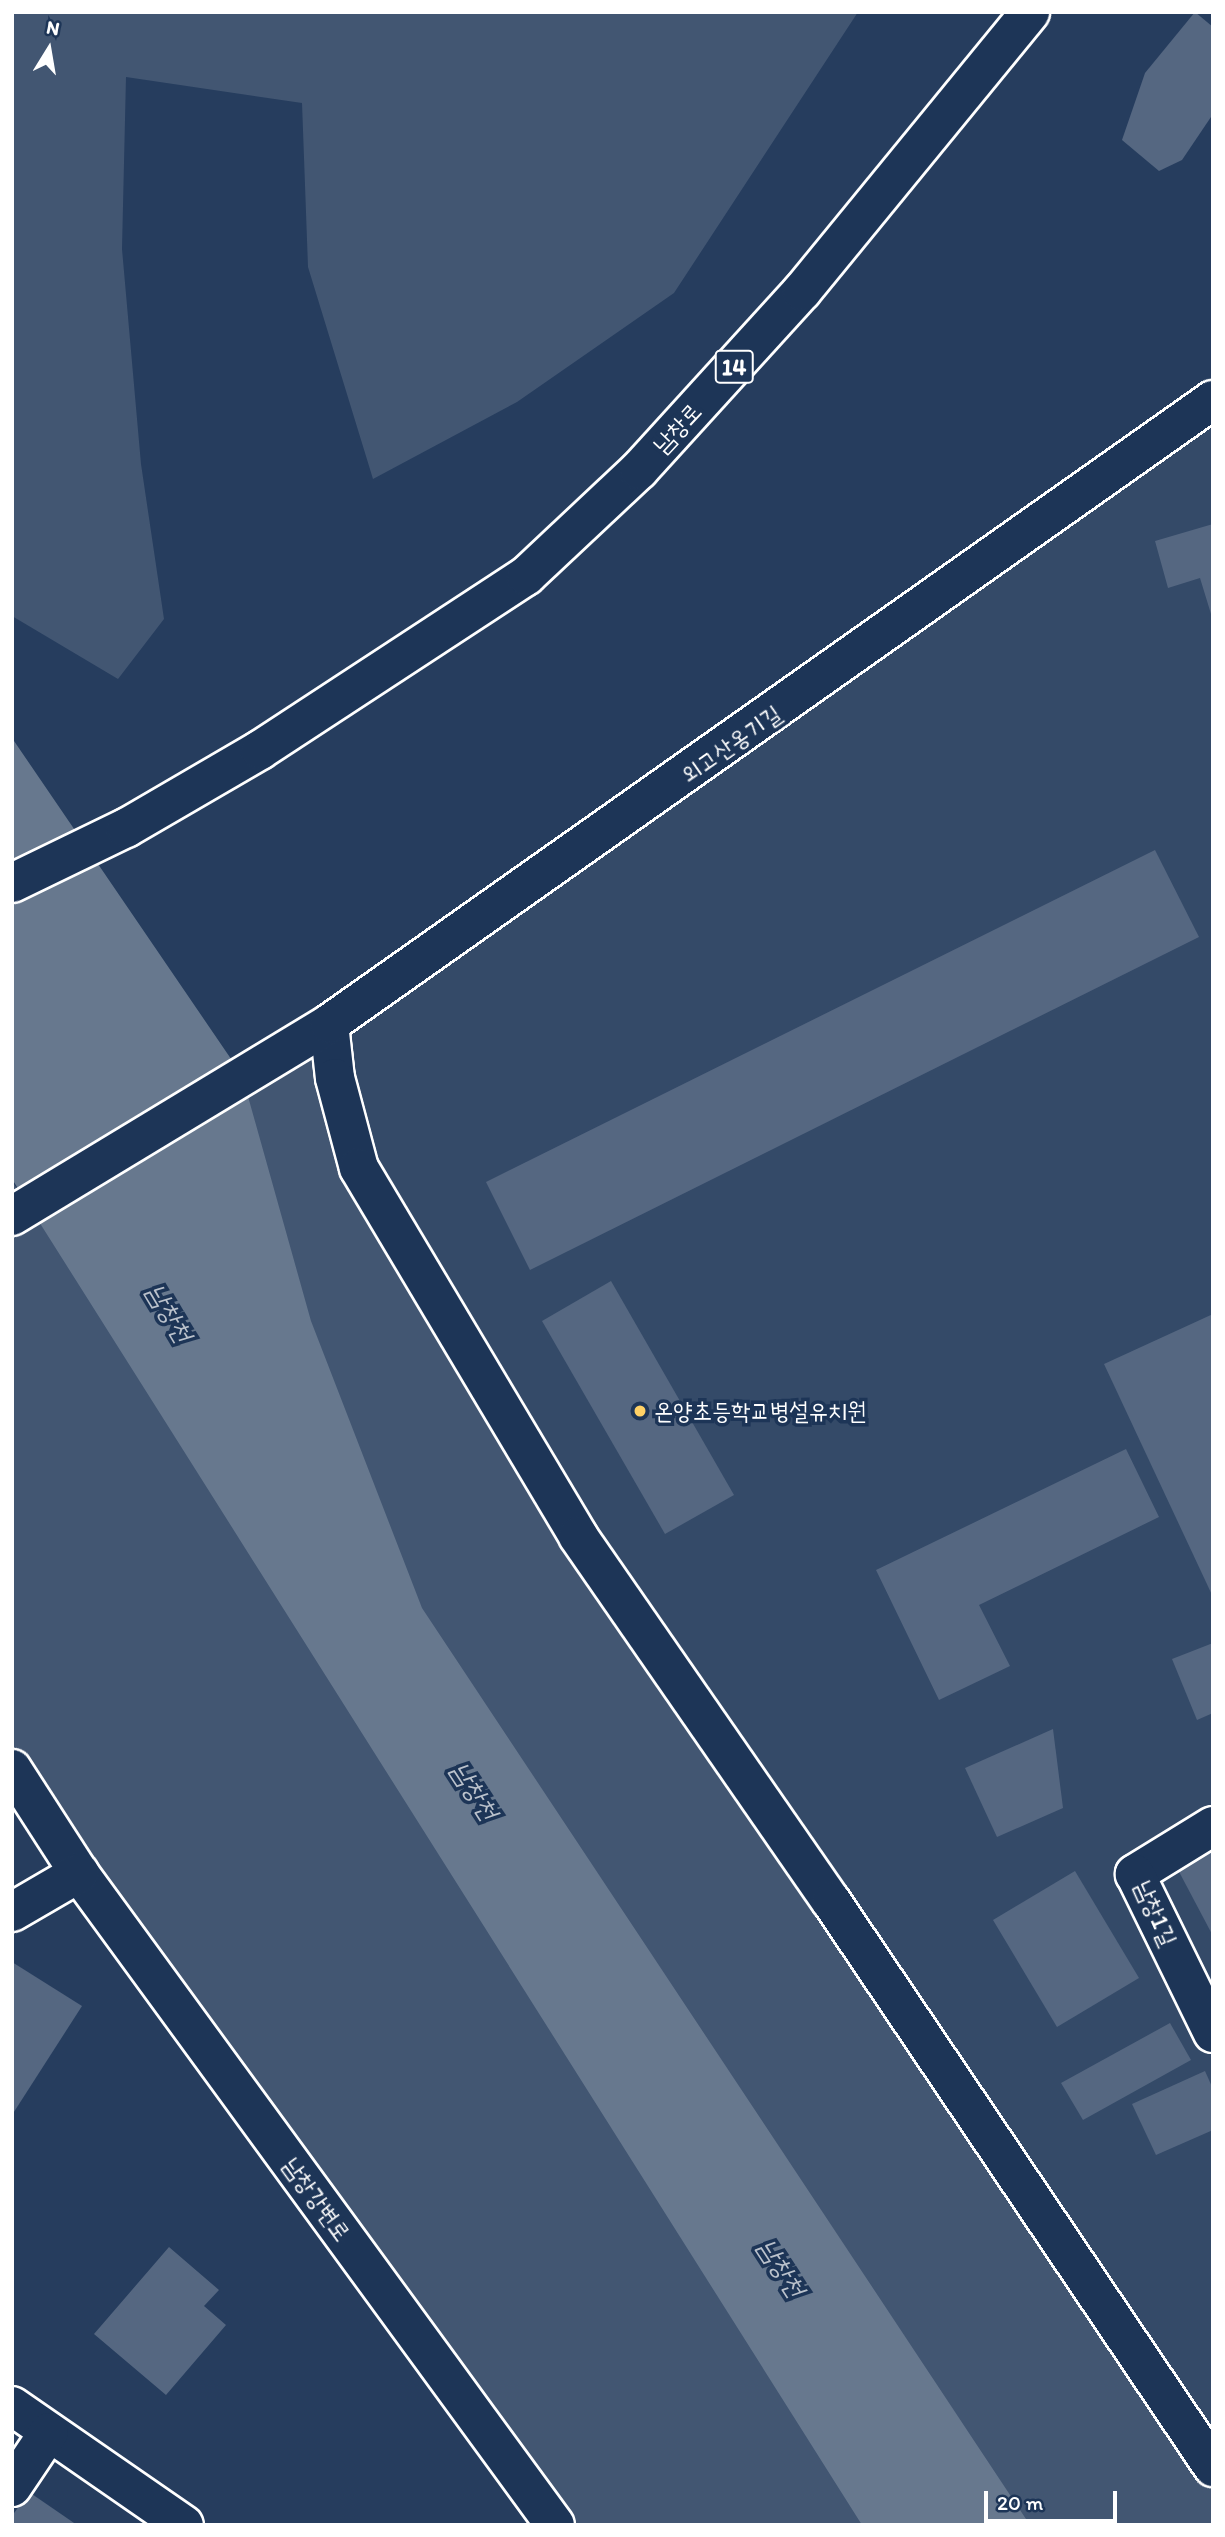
<!DOCTYPE html>
<html>
<head>
<meta charset="utf-8">
<style>
	body { margin:0 }
	#map { position:relative; width:1225px; height:2537px; overflow:hidden; background:#263d5e; font-family:Itim,"Poor Story",sans-serif }
	div>[style] { position:absolute }
	[style*='--x'] { left:calc(var(--x)*1px); top:calc(var(--y)*1px); width:calc(var(--w)*1px); rotate:calc(var(--a)*1deg) }
	.built>* { inset:0; background:#344a68 }
	.green>* { inset:0; background:#425672 }
	.water>* { inset:0; background:#67788e }
	.building>* { inset:0; background:#556781 }
	.roads { filter:drop-shadow(2px 0 #fff) drop-shadow(-2px 0 #fff) drop-shadow(0 2px #fff) drop-shadow(0 -2px #fff) }
	.minor>* { height:38px; margin:-19px; padding:0 19px; transform-origin:19px; border-radius:19px; background:#1d3557 }
	.major>* { height:38px; margin:-19px; padding:0 19px; transform-origin:19px; border-radius:19px; background:#1d3557 }
	.dots>* { width:19px; height:19px; translate:-50% -50%; box-sizing:border-box; border:4px solid #1d3557; border-radius:50% }
	span { translate:-50% -50%; white-space:nowrap; text-align:center; line-height:1.15; -webkit-text-stroke:7px #1d3557; paint-order:stroke }
	.shield-label span { padding:2px 5px; background:#1d3557; border:2px solid; border-radius:5px; -webkit-text-stroke-width:0 }
	.shield-label { font-size:23px; color:#fff; font-weight:700 }
	.street-label { font-size:24px; color:#fff }
	.poi-label { font-size:24px; color:#fff }
	.left { translate:0 -50%; text-align:left }
	.water-label { font-size:26px; color:#bbc2cc; font-style:italic }
	.frame { position:absolute; inset:0; border:14px solid #fff; pointer-events:none }
	.north { position:absolute; left:14px; top:14px; width:70px; height:70px; -webkit-text-stroke:5px #1d3557; paint-order:stroke; rotate:11deg; font-size:19px; font-weight:700; line-height:28px; text-align:center; color:#fff }
	.north::after { content:''; display:block; margin:auto; width:24px; height:32px; background:#fff; clip-path:polygon(50% 0,100% 100%,50% 72%,0 100%) }
	.scale { position:absolute; left:984px; top:2491px; width:133px; height:32px; box-sizing:border-box; border:4px solid #fff; border-top:0; padding-left:9px; font-size:21px; line-height:24px; white-space:nowrap; color:#fff; -webkit-text-stroke:5px #1d3557; paint-order:stroke }
</style>
</head>
<body>
<div id="map">
	<div class="built">
		<i style="clip-path:polygon(1213px 395px,1213px 2468px,359px 1168px,329px 1024px)"></i>
	</div>
	<div class="green">
		<i style="clip-path:polygon(12px 12px,858px 12px,674px 293px,517px 402px,373px 479px,308px 267px,302px 103px,126px 77px,122px 249px,141px 464px,164px 619px,118px 679px,12px 616px)"></i>
		<i style="clip-path:polygon(329px 1024px,359px 1168px,1213px 2468px,1213px 2525px,555px 2525px,12px 1769px,12px 1181px,29px 1207px)"></i>
	</div>
	<div class="water">
		<i style="clip-path:polygon(12px 738px,242px 1075px,311px 1321px,422px 1608px,1030px 2525px,862px 2525px,12px 1179px)"></i>
	</div>
	<div class="building">
		<i style="clip-path:polygon(1195px 12px,1213px 27px,1213px 114px,1182px 160px,1159px 171px,1122px 140px,1145px 73px)"></i>
		<i style="clip-path:polygon(1213px 524px,1213px 613px,1211px 614px,1200px 578px,1168px 588px,1155px 541px)"></i>
		<i style="clip-path:polygon(1155px 850px,1199px 937px,530px 1270px,486px 1182px)"></i>
		<i style="clip-path:polygon(611px 1281px,734px 1495px,665px 1534px,542px 1321px)"></i>
		<i style="clip-path:polygon(1213px 1314px,1213px 1597px,1104px 1364px)"></i>
		<i style="clip-path:polygon(1126px 1449px,1159px 1517px,979px 1605px,1010px 1666px,939px 1700px,876px 1570px)"></i>
		<i style="clip-path:polygon(1213px 1643px,1213px 1713px,1197px 1720px,1172px 1659px)"></i>
		<i style="clip-path:polygon(1053px 1729px,1063px 1808px,997px 1837px,965px 1768px)"></i>
		<i style="clip-path:polygon(1213px 1845px,1213px 1936px,1176px 1866px)"></i>
		<i style="clip-path:polygon(1075px 1871px,1139px 1978px,1057px 2027px,993px 1920px)"></i>
		<i style="clip-path:polygon(12px 1962px,82px 2006px,12px 2115px)"></i>
		<i style="clip-path:polygon(1170px 2023px,1191px 2060px,1083px 2120px,1061px 2083px)"></i>
		<i style="clip-path:polygon(1205px 2071px,1213px 2089px,1213px 2130px,1156px 2155px,1132px 2104px)"></i>
		<i style="clip-path:polygon(169px 2247px,219px 2290px,204px 2306px,226px 2325px,166px 2395px,94px 2334px)"></i>
		<i style="clip-path:polygon(29px 2492px,77px 2525px,12px 2525px,12px 2516px)"></i>
	</div>
	<div class="roads">
		<div class="minor">
			<i style="--x:329;--y:1024;--w:54;--a:83.7"></i>
			<i style="--x:335;--y:1078;--w:93;--a:75.1"></i>
			<i style="--x:359;--y:1168;--w:428;--a:59.2"></i>
			<i style="--x:578;--y:1536;--w:444;--a:55.3"></i>
			<i style="--x:831;--y:1901;--w:683;--a:55.98"></i>
			<i style="--x:12;--y:1769;--w:124;--a:57.2"></i>
			<i style="--x:79;--y:1873;--w:807;--a:53.87"></i>
			<i style="--x:1213;--y:1826;--w:92;--a:148.4"></i>
			<i style="--x:1135;--y:1874;--w:177;--a:63.9"></i>
			<i style="--x:12;--y:1912;--w:78;--a:-30.2"></i>
			<i style="--x:12;--y:2406;--w:209;--a:34.7"></i>
			<i style="--x:12;--y:2487;--w:66;--a:-56.1"></i>
		</div>
		<div class="major">
			<i style="--x:12;--y:883;--w:127;--a:-25.8"></i>
			<i style="--x:126;--y:828;--w:155;--a:-30.2"></i>
			<i style="--x:260;--y:750;--w:318;--a:-33.2"></i>
			<i style="--x:526;--y:576;--w:155;--a:-43.2"></i>
			<i style="--x:639;--y:470;--w:242;--a:-47.7"></i>
			<i style="--x:802;--y:291;--w:360;--a:-50.7"></i>
			<i style="--x:12;--y:1216;--w:371;--a:-31.2"></i>
			<i style="--x:329;--y:1024;--w:1082;--a:-35.22"></i>
		</div>
	</div>
	<div class="dots">
		<i style="left:640px;top:1411px;background:#ffd166"></i>
	</div>
	<div class="shield-label">
		<span style="left:734px;top:367px">14</span>
	</div>
	<div class="street-label">
		<span style="left:677px;top:428px;rotate:-47deg">남창로</span>
		<span style="left:731px;top:744px;rotate:-35deg">외고산옹기길</span>
		<span style="left:1156px;top:1913px;rotate:66deg">남창1길</span>
		<span style="left:317px;top:2199px;rotate:54deg">남창강변로</span>
	</div>
	<div class="poi-label">
		<span class="left" style="left:654px;top:1411px">온양초등학교병설유치원</span>
	</div>
	<div class="water-label">
		<span style="left:169px;top:1313px;rotate:59deg">남창천</span>
		<span style="left:474px;top:1791px;rotate:57deg">남창천</span>
		<span style="left:781px;top:2268px;rotate:57deg">남창천</span>
	</div>
	<div class="frame"></div>
	<div class="north">N</div>
	<div class="scale">20 m</div>
</div>
</body>
</html>
